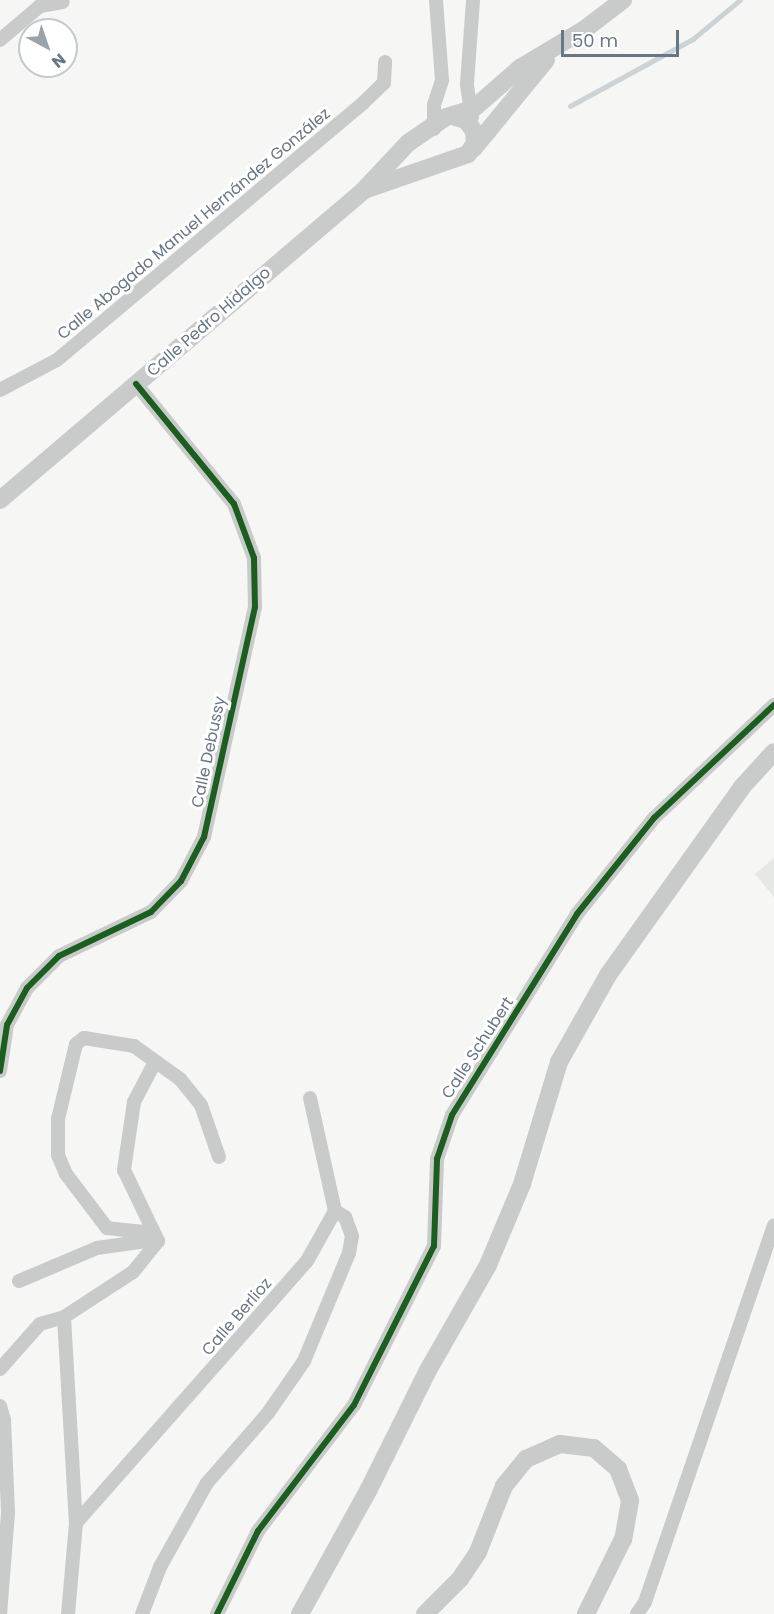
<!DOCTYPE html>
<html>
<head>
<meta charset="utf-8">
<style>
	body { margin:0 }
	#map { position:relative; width:774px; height:1614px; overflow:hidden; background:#f6f6f5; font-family:Poppins,sans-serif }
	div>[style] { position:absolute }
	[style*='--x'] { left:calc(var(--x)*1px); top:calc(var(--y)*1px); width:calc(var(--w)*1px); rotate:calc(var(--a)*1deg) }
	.green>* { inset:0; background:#e5e8e3 }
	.stream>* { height:4.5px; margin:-2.25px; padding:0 2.25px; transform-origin:2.25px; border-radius:2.25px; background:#cbd3d6 }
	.minor>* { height:14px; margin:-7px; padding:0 7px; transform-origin:7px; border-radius:7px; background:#c9cbcb }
	.tertiary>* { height:18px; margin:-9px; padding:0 9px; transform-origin:9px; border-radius:9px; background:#c9cbcb }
	.cycleway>* { height:6px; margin:-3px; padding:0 3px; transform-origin:3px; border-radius:3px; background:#1b5e20 }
	span { translate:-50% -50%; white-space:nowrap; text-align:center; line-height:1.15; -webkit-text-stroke:6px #fff; paint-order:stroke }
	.street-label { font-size:16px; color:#677785 }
	.north { position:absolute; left:18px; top:18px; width:60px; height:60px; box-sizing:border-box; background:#fff; border:2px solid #c2c9ce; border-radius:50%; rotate:140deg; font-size:16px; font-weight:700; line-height:24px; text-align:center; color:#677785 }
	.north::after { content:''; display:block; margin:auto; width:21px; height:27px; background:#99a3ac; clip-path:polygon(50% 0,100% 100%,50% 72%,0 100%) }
	.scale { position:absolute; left:561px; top:30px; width:118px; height:27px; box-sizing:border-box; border:3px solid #677785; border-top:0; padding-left:8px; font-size:18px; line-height:21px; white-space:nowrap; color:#677785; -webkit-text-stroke:4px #fff; paint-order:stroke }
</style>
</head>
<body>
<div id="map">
	<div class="green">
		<i style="clip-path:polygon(774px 858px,774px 897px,755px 874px)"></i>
	</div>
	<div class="stream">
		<i style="--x:570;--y:106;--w:140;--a:-28.6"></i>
		<i style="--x:693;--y:39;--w:61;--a:-39.7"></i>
	</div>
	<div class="minor">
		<i style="--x:0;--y:40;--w:52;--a:-40.4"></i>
		<i style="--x:40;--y:6;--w:23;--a:-10"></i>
		<i style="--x:472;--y:117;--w:33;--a:-99"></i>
		<i style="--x:467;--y:84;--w:84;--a:-85.9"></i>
		<i style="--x:434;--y:129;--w:24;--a:-90"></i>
		<i style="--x:434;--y:105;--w:26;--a:-72"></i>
		<i style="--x:442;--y:80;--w:80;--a:-94.3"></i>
		<i style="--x:0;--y:390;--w:64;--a:-27.8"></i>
		<i style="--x:57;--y:360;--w:400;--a:-40"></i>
		<i style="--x:363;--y:103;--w:29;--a:-44"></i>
		<i style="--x:384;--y:83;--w:21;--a:-87"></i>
		<i style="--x:155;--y:1062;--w:45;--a:117.7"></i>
		<i style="--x:134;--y:1102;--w:69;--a:98.4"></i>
		<i style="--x:124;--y:1170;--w:79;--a:64.4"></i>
		<i style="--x:0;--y:1071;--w:47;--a:-81.3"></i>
		<i style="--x:7;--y:1025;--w:42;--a:-61.6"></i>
		<i style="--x:27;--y:988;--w:45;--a:-45"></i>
		<i style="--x:59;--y:956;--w:102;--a:-25.6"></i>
		<i style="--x:151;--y:912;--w:43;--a:-45.9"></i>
		<i style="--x:181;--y:881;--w:50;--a:-62.4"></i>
		<i style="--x:204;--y:837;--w:236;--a:-77.5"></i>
		<i style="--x:255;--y:607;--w:49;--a:-91.2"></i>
		<i style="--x:254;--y:558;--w:58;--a:-110.3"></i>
		<i style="--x:234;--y:504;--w:155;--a:-129.2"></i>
		<i style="--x:310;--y:1098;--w:116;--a:77.5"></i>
		<i style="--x:158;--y:1241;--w:17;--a:-147"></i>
		<i style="--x:144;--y:1232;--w:37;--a:-174"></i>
		<i style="--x:107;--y:1228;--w:68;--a:-127.2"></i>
		<i style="--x:66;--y:1174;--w:21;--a:-113"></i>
		<i style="--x:58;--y:1155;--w:36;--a:-90"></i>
		<i style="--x:58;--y:1119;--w:77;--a:-76.5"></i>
		<i style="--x:76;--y:1044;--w:10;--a:-37"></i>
		<i style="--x:84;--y:1038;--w:51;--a:9.1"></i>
		<i style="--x:134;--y:1046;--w:57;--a:35.7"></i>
		<i style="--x:180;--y:1079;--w:33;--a:51"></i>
		<i style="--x:201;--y:1105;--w:55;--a:70.9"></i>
		<i style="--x:19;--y:1281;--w:85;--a:-22.9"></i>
		<i style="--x:97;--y:1248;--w:50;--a:-8"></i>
		<i style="--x:64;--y:1317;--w:206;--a:86.7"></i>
		<i style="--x:76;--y:1523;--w:91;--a:95"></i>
		<i style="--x:0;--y:1369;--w:60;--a:-48.4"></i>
		<i style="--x:40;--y:1324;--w:25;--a:-16"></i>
		<i style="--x:64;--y:1317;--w:82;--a:-33.1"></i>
		<i style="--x:133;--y:1272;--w:40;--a:-51"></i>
		<i style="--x:0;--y:1406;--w:15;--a:74"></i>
		<i style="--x:4;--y:1420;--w:93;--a:87.5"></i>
		<i style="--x:8;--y:1513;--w:101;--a:94.5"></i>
		<i style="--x:76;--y:1523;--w:349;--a:-48.6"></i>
		<i style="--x:307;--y:1261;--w:57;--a:-60.8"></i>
		<i style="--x:142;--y:1614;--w:50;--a:-69"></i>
		<i style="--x:160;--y:1567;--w:96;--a:-60.8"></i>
		<i style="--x:207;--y:1483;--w:93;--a:-48.9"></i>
		<i style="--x:268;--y:1413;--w:63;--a:-55.3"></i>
		<i style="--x:304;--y:1361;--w:117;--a:-67.4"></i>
		<i style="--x:349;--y:1253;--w:17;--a:-80"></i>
		<i style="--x:352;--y:1236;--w:20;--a:-110"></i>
		<i style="--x:345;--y:1217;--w:12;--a:-149"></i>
		<i style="--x:217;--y:1614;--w:93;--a:-63.7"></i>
		<i style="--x:258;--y:1531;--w:158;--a:-52.7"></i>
		<i style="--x:354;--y:1405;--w:178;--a:-63.3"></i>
		<i style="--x:434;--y:1246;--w:87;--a:-88"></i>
		<i style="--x:437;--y:1159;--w:46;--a:-71.2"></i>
		<i style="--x:452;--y:1115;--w:237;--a:-58.1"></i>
		<i style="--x:577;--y:914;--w:123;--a:-51.3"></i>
		<i style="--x:654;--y:818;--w:165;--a:-43.3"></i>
		<i style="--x:637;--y:1614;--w:14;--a:-56"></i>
		<i style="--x:645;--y:1602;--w:398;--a:-71.1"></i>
	</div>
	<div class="tertiary">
		<i style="--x:473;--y:149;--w:115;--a:-50.6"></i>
		<i style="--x:367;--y:189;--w:107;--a:-19.1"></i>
		<i style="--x:468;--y:154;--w:13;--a:-58"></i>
		<i style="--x:475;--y:143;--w:12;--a:-95"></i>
		<i style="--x:474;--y:131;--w:14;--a:-126"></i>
		<i style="--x:466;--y:120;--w:15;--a:-164"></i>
		<i style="--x:0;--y:500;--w:477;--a:-40.4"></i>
		<i style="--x:363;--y:191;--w:66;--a:-46.8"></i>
		<i style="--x:408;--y:143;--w:46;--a:-34.4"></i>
		<i style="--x:446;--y:117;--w:28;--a:-17"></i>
		<i style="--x:473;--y:109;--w:62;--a:-41.1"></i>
		<i style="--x:520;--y:68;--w:76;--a:-31"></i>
		<i style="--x:585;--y:29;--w:48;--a:-37.3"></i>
		<i style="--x:300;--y:1614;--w:143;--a:-61.1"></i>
		<i style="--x:369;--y:1489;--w:131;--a:-63.6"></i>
		<i style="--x:427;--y:1372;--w:123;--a:-60.3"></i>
		<i style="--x:488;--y:1265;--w:88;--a:-67.2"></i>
		<i style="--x:522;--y:1184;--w:127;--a:-73.1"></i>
		<i style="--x:559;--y:1062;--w:100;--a:-60.6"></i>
		<i style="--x:608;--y:975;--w:231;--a:-54.5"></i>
		<i style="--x:742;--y:787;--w:47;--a:-47.6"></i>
		<i style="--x:425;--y:1614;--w:49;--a:-45"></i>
		<i style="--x:460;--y:1579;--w:32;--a:-56"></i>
		<i style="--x:478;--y:1552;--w:71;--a:-68.5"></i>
		<i style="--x:504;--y:1486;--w:35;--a:-51"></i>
		<i style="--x:526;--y:1459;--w:37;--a:-24"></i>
		<i style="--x:560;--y:1444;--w:34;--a:7"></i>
		<i style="--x:594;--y:1448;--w:32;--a:41"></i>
		<i style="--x:618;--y:1469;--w:34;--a:69"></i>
		<i style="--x:630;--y:1501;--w:39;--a:100"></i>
		<i style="--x:623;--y:1539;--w:84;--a:116.3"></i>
	</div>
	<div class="cycleway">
		<i style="--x:0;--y:1071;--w:47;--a:-81.3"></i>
		<i style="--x:7;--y:1025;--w:42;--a:-61.6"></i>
		<i style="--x:27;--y:988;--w:45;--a:-45"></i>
		<i style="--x:59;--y:956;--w:102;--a:-25.6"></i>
		<i style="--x:151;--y:912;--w:43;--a:-45.9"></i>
		<i style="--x:181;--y:881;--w:50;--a:-62.4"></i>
		<i style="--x:204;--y:837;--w:236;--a:-77.5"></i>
		<i style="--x:255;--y:607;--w:49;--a:-91.2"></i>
		<i style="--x:254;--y:558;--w:58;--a:-110.3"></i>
		<i style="--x:234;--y:504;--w:155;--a:-129.2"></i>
		<i style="--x:217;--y:1614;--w:93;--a:-63.7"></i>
		<i style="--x:258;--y:1531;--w:158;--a:-52.7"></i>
		<i style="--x:354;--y:1405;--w:178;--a:-63.3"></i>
		<i style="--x:434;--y:1246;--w:87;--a:-88"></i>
		<i style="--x:437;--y:1159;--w:46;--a:-71.2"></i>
		<i style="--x:452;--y:1115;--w:237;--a:-58.1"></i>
		<i style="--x:577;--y:914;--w:123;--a:-51.3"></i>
		<i style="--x:654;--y:818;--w:165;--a:-43.3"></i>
	</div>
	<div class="street-label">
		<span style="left:194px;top:224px;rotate:-40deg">Calle Abogado Manuel Hernández González</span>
		<span style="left:209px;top:322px;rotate:-41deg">Calle Pedro Hidalgo</span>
		<span style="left:209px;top:752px;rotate:-78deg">Calle Debussy</span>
		<span style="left:478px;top:1048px;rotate:-57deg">Calle Schubert</span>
		<span style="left:237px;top:1317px;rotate:-49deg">Calle Berlioz</span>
	</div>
	<div class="north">N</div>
	<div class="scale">50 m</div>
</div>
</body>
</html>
